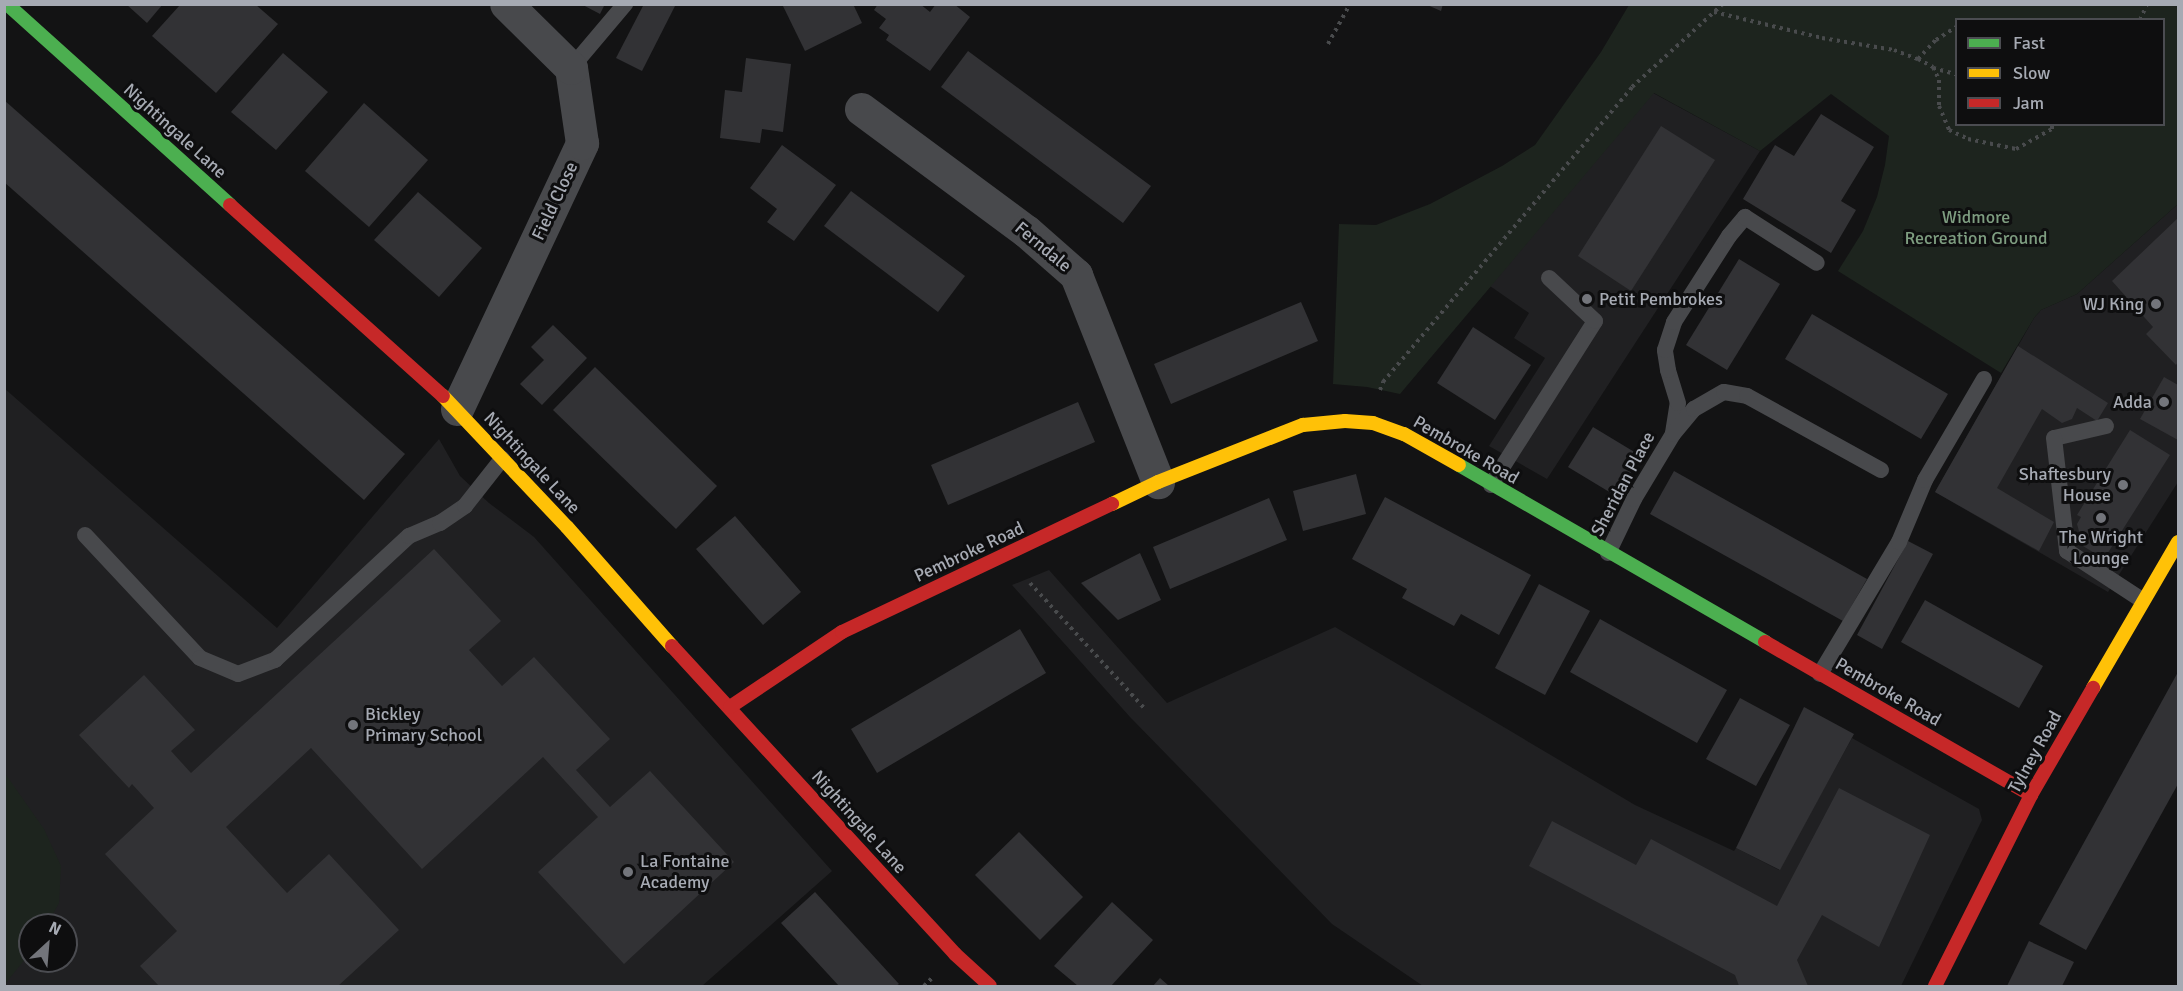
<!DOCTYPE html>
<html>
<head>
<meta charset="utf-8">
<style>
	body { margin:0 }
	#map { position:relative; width:2183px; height:991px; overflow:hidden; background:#131314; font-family:Signika,sans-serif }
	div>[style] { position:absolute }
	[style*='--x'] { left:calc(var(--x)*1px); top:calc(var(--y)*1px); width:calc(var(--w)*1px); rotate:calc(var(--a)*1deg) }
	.built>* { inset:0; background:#202022 }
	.green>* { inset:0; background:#1d241e }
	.building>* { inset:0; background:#323235 }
	.path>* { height:4px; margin-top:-2px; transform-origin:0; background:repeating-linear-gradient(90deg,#494b4d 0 3px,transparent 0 7.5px) }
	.lane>* { height:16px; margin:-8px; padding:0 8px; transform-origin:8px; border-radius:8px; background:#48494c }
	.street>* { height:33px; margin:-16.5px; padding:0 16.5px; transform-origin:16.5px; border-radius:16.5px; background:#48494c }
	.fast>* { height:14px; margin:-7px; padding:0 7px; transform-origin:7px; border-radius:7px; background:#4caf50 }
	.slow>* { height:14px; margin:-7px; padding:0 7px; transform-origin:7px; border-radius:7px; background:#ffc107 }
	.jam>* { height:14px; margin:-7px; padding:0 7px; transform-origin:7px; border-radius:7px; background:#c62828 }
	.dots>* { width:16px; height:16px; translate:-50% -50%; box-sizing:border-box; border:3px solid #0e0e0f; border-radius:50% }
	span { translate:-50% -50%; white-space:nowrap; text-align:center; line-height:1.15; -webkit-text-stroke:6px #0e0e0f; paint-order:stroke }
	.street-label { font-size:18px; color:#a6aab3 }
	.park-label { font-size:18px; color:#7e9d80 }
	.poi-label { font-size:18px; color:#a6aab3 }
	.left { translate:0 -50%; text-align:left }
	.right { translate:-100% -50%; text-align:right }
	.frame { position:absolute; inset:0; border:6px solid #a6aab3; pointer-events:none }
	.legend { position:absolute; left:1955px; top:18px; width:210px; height:108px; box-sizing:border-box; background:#0e0e0f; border:2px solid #4b4c51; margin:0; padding:8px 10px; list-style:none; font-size:18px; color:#a6aab3 }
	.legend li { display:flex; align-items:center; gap:12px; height:30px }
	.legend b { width:30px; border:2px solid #4b4c51 }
	.north { position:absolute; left:18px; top:913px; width:60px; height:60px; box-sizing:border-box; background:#0e0e0f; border:2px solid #4b4c51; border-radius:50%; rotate:26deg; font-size:16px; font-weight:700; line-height:24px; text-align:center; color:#a6aab3 }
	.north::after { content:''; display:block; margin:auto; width:21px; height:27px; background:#73757b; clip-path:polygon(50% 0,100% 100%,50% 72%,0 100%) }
</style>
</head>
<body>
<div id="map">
	<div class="built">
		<i style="clip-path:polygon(1653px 93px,1760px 151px,1547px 479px,1489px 446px,1545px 358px,1514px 338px,1529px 313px,1490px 286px)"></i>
		<i style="clip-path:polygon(2178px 204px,2178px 482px,2108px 592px,1935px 492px,2034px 318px,2041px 310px,2077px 294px)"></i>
		<i style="clip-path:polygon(evenodd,4px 388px,277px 628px,439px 439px,460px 476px,489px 503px,534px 537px,832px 871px,702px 986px,5px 986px,4px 388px,30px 925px,66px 925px,66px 961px,30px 961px,30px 925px)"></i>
		<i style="clip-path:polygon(1049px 570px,1167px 703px,1335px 627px,1635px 805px,1734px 851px,1736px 848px,1779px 870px,1852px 738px,1979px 809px,1982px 820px,1901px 986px,1423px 986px,1332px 924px,1130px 717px,1012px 585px)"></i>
	</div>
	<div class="green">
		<i style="clip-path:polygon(evenodd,1629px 5px,2178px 5px,2178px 204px,2077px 294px,2041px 310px,2034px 318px,2001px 373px,1838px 271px,1863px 231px,1877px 197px,1885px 165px,1889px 136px,1831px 94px,1760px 151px,1654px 93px,1400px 394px,1367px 387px,1333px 384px,1339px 224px,1376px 225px,1430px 204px,1502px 166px,1535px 145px,1601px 52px,1629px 5px,1956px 20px,2164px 20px,2164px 124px,1956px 124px,1956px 20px)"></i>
		<i style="clip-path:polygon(4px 772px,44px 829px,61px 866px,59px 903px,47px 925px,30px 925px,30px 953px,5px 984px)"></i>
	</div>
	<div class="building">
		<i style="clip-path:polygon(126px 4px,163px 4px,147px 23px)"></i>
		<i style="clip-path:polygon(581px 4px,605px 4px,600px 14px)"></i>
		<i style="clip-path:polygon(644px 4px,676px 4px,642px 71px,616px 58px)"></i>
		<i style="clip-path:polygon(782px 4px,853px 4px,862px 23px,805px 51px)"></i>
		<i style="clip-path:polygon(878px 4px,920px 4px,930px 12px,936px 4px,954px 4px,970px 17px,930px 71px,886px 40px,889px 35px,879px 28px,886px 19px,874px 10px)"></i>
		<i style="clip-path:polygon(1425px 4px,1443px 4px,1441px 11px)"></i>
		<i style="clip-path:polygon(180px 5px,256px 5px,278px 24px,216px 93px,152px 36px)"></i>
		<i style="clip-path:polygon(968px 51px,1151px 186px,1123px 223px,941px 87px)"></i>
		<i style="clip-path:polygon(283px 53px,328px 92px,276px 150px,231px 112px)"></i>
		<i style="clip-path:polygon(746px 58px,791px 64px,783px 132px,762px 129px,760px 143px,720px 138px,725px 90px,742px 92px)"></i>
		<i style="clip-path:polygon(4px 100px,405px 454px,364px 500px,4px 182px)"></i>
		<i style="clip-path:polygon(364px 103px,428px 160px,369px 227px,305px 171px)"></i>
		<i style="clip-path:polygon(1821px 114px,1874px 147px,1841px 201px,1856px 210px,1831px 253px,1743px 199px,1775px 145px,1794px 156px)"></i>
		<i style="clip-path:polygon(1661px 126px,1715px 160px,1631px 291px,1578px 256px)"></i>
		<i style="clip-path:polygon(782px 145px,836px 185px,794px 241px,767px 222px,777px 209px,750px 188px)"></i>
		<i style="clip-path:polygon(851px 191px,965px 276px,938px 312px,824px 226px)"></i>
		<i style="clip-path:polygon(418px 192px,482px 248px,439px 297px,374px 240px)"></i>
		<i style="clip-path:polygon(2178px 218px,2178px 362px,2176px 365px,2146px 334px,2153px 327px,2112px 281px)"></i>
		<i style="clip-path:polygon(1739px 259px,1780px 284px,1727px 370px,1686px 345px)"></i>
		<i style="clip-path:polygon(1301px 302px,1318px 341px,1171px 404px,1154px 364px)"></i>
		<i style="clip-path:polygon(1812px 314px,1948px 394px,1921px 439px,1785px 359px)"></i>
		<i style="clip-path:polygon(553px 325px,587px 358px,542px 405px,520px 384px,544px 360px,531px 347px)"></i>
		<i style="clip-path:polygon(1473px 327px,1531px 365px,1495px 420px,1437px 383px)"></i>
		<i style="clip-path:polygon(2018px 346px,2108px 403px,2097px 421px,2077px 408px,2072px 419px,2062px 423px,2042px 409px,1997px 488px,2054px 522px,2039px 551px,1935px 492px)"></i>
		<i style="clip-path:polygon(595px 367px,717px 486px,676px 529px,553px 410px)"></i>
		<i style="clip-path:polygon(2164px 377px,2178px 385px,2178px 440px,2140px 419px)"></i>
		<i style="clip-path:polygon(1078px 402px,1095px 442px,948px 505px,931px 465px)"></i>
		<i style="clip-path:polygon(1593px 427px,1641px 456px,1616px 496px,1568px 467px)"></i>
		<i style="clip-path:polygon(2130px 430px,2170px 455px,2104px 559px,2083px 546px,2077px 524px,2081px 517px,2077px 515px)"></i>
		<i style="clip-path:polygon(1674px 471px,1867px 579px,1843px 621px,1650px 514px)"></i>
		<i style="clip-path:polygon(1356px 474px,1366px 514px,1303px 531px,1293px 491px)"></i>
		<i style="clip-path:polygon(1385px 497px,1531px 575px,1499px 635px,1461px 614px,1454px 626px,1402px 598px,1407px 589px,1352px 559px)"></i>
		<i style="clip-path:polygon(1269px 498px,1287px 540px,1170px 589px,1153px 547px)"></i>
		<i style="clip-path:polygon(735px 516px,801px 592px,763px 625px,696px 549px)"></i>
		<i style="clip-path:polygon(1908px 541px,1933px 554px,1882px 649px,1857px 635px)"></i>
		<i style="clip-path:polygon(434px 549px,501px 621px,469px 650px,502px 686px,534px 657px,610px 739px,576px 770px,610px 807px,650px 771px,734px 862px,624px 964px,538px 872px,598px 817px,543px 757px,422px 869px,311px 748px,226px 827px,287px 893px,329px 854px,399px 930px,338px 986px,159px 986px,140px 966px,177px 931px,105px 854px,154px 808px,132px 784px,129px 788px,79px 735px,144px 675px,195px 730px,171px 751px,191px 773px)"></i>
		<i style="clip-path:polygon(1140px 553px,1161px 600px,1118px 620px,1081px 583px)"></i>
		<i style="clip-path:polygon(1539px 584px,1590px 611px,1545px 695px,1495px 668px)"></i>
		<i style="clip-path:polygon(1925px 600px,2043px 666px,2019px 708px,1901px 642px)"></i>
		<i style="clip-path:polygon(1600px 619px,1727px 690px,1697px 743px,1570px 672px)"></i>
		<i style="clip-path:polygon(1020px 629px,1046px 673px,877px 773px,851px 729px)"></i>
		<i style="clip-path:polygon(2178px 672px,2178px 784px,2086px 950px,2039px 924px)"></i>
		<i style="clip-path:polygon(1740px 698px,1790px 725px,1756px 786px,1706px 759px)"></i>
		<i style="clip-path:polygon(1804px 707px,1854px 734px,1780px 870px,1736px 848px)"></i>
		<i style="clip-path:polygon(1839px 788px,1930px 835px,1879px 947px,1822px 915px,1797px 960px,1808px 986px,1739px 986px,1735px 975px,1529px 866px,1552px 821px,1636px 865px,1651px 839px,1777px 906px)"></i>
		<i style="clip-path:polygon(1019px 832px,1083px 897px,1040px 940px,975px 875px)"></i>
		<i style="clip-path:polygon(815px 892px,899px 984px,896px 986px,839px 986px,781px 923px)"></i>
		<i style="clip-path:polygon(1112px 902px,1153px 940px,1111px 986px,1078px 986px,1054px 966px)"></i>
		<i style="clip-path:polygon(2029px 941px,2074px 962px,2062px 986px,2007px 986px)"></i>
		<i style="clip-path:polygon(1160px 978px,1169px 986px,1153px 986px)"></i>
	</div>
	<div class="path">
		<i style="--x:1714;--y:12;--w:111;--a:13.5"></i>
		<i style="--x:1822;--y:38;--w:73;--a:9.5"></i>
		<i style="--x:1894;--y:50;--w:26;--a:21"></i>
		<i style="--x:1918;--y:59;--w:17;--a:28"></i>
		<i style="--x:1933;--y:67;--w:14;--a:65"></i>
		<i style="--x:1939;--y:80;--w:26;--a:90"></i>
		<i style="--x:1939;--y:106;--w:26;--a:67"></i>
		<i style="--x:1949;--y:130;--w:21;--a:25"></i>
		<i style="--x:1968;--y:139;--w:49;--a:11.8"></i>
		<i style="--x:2016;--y:149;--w:41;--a:-29.1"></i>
		<i style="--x:2052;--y:129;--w:5;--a:-90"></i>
		<i style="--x:2140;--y:20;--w:17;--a:-66"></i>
		<i style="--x:1328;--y:44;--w:46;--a:-61.2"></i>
		<i style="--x:1918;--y:59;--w:26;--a:-47"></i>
		<i style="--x:1936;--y:40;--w:24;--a:-33"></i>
		<i style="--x:1933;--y:68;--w:24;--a:15"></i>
		<i style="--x:1380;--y:390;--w:9;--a:-69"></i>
		<i style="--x:1383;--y:382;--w:386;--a:-49.8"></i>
		<i style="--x:1632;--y:87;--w:123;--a:-42.4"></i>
		<i style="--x:1030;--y:583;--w:169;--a:47.6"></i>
		<i style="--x:924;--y:986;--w:11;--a:-45"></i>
	</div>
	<div class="lane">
		<i style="--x:571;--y:68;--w:84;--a:-49.8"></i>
		<i style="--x:2106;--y:426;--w:53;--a:167"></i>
		<i style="--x:2054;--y:438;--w:114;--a:83.4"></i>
		<i style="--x:2067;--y:551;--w:90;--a:33.2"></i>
		<i style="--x:1673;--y:433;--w:30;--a:-81"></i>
		<i style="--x:1678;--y:403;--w:34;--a:-107"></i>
		<i style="--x:1668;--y:370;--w:20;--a:-99"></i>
		<i style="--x:1665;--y:350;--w:29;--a:-72"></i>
		<i style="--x:1674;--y:322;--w:102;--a:-57.4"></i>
		<i style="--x:1729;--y:236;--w:25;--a:-50"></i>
		<i style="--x:1745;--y:217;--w:85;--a:32.6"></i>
		<i style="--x:1491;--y:485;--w:194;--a:-57.6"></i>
		<i style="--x:1595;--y:321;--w:63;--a:-136.9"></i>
		<i style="--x:85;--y:535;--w:168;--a:46.9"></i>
		<i style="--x:200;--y:658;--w:41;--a:22.8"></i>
		<i style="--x:238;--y:674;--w:40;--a:-21"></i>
		<i style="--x:275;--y:660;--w:183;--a:-42.8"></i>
		<i style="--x:409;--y:536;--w:34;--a:-23"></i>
		<i style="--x:440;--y:523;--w:30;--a:-34"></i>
		<i style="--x:465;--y:506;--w:60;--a:-51.8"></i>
		<i style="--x:1608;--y:553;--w:60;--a:-64.3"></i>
		<i style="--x:1634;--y:499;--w:76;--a:-59"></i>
		<i style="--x:1673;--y:434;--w:33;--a:-50"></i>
		<i style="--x:1694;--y:409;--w:34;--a:-30"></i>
		<i style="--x:1724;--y:392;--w:23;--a:10"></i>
		<i style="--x:1747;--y:396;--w:153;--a:28.9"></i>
		<i style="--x:1820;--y:674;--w:154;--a:-59.1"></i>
		<i style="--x:1899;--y:542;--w:67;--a:-67.2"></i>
		<i style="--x:1925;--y:480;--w:117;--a:-59.7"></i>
	</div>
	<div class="street">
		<i style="--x:861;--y:109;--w:205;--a:36.5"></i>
		<i style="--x:1026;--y:231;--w:67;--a:41.3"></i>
		<i style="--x:1076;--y:275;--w:223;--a:68.4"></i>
		<i style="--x:457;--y:409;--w:294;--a:-64.8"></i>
		<i style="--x:582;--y:143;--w:76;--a:-98.3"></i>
		<i style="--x:571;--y:68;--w:91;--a:-135.4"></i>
	</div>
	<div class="fast">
		<i style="--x:7;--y:4;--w:300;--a:42"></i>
		<i style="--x:1459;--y:465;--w:354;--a:30"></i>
	</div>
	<div class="slow">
		<i style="--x:443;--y:396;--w:180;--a:46.6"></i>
		<i style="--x:567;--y:527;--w:159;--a:48.6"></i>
		<i style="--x:1112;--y:504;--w:51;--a:-25.6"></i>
		<i style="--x:1158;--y:482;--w:156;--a:-21.5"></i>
		<i style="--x:1303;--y:425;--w:42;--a:-5.4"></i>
		<i style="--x:1345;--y:421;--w:28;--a:4"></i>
		<i style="--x:1373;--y:423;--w:33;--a:20"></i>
		<i style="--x:1404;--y:434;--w:63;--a:29.4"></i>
		<i style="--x:2093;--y:688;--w:169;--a:-59.8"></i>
	</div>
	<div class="jam">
		<i style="--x:230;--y:205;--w:286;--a:41.9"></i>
		<i style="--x:1765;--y:642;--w:307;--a:29.9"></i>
		<i style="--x:672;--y:646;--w:418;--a:47.4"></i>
		<i style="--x:955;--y:954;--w:47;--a:42.4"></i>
		<i style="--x:730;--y:707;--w:135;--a:-33.8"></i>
		<i style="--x:842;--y:632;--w:299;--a:-25.4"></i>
		<i style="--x:1935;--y:986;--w:214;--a:-63.3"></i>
		<i style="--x:2031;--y:795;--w:124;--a:-59.9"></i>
	</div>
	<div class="dots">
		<i style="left:1587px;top:299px;background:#73757b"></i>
		<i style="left:2156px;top:304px;background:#73757b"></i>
		<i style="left:2164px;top:402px;background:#73757b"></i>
		<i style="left:2123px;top:485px;background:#73757b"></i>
		<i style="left:2101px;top:518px;background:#73757b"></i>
		<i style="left:353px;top:725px;background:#73757b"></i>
		<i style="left:628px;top:872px;background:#73757b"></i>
	</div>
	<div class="street-label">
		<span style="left:175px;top:131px;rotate:42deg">Nightingale Lane</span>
		<span style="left:555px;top:201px;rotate:-65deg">Field Close</span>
		<span style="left:1043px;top:247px;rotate:40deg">Ferndale</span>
		<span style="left:1466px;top:450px;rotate:30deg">Pembroke Road</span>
		<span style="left:532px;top:463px;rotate:47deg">Nightingale Lane</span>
		<span style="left:1623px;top:484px;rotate:-62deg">Sheridan Place</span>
		<span style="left:969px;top:552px;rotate:-25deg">Pembroke Road</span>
		<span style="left:1888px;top:692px;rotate:30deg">Pembroke Road</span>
		<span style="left:2035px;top:752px;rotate:-61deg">Tylney Road</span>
		<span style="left:859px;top:822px;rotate:48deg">Nightingale Lane</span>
	</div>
	<div class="park-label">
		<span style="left:1976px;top:228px">Widmore<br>Recreation Ground</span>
	</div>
	<div class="poi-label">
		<span class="left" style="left:1599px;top:299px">Petit Pembrokes</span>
		<span class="right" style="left:2144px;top:304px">WJ King</span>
		<span class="right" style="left:2152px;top:402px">Adda</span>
		<span class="right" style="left:2111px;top:485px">Shaftesbury<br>House</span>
		<span style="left:2101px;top:548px">The Wright<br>Lounge</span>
		<span class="left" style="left:365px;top:725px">Bickley<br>Primary School</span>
		<span class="left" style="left:640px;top:872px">La Fontaine<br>Academy</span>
	</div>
	<div class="frame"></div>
	<ul class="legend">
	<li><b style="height:8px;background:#4caf50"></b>Fast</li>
	<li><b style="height:8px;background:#ffc107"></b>Slow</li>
	<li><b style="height:8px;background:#c62828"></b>Jam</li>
	</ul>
	<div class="north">N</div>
</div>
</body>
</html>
